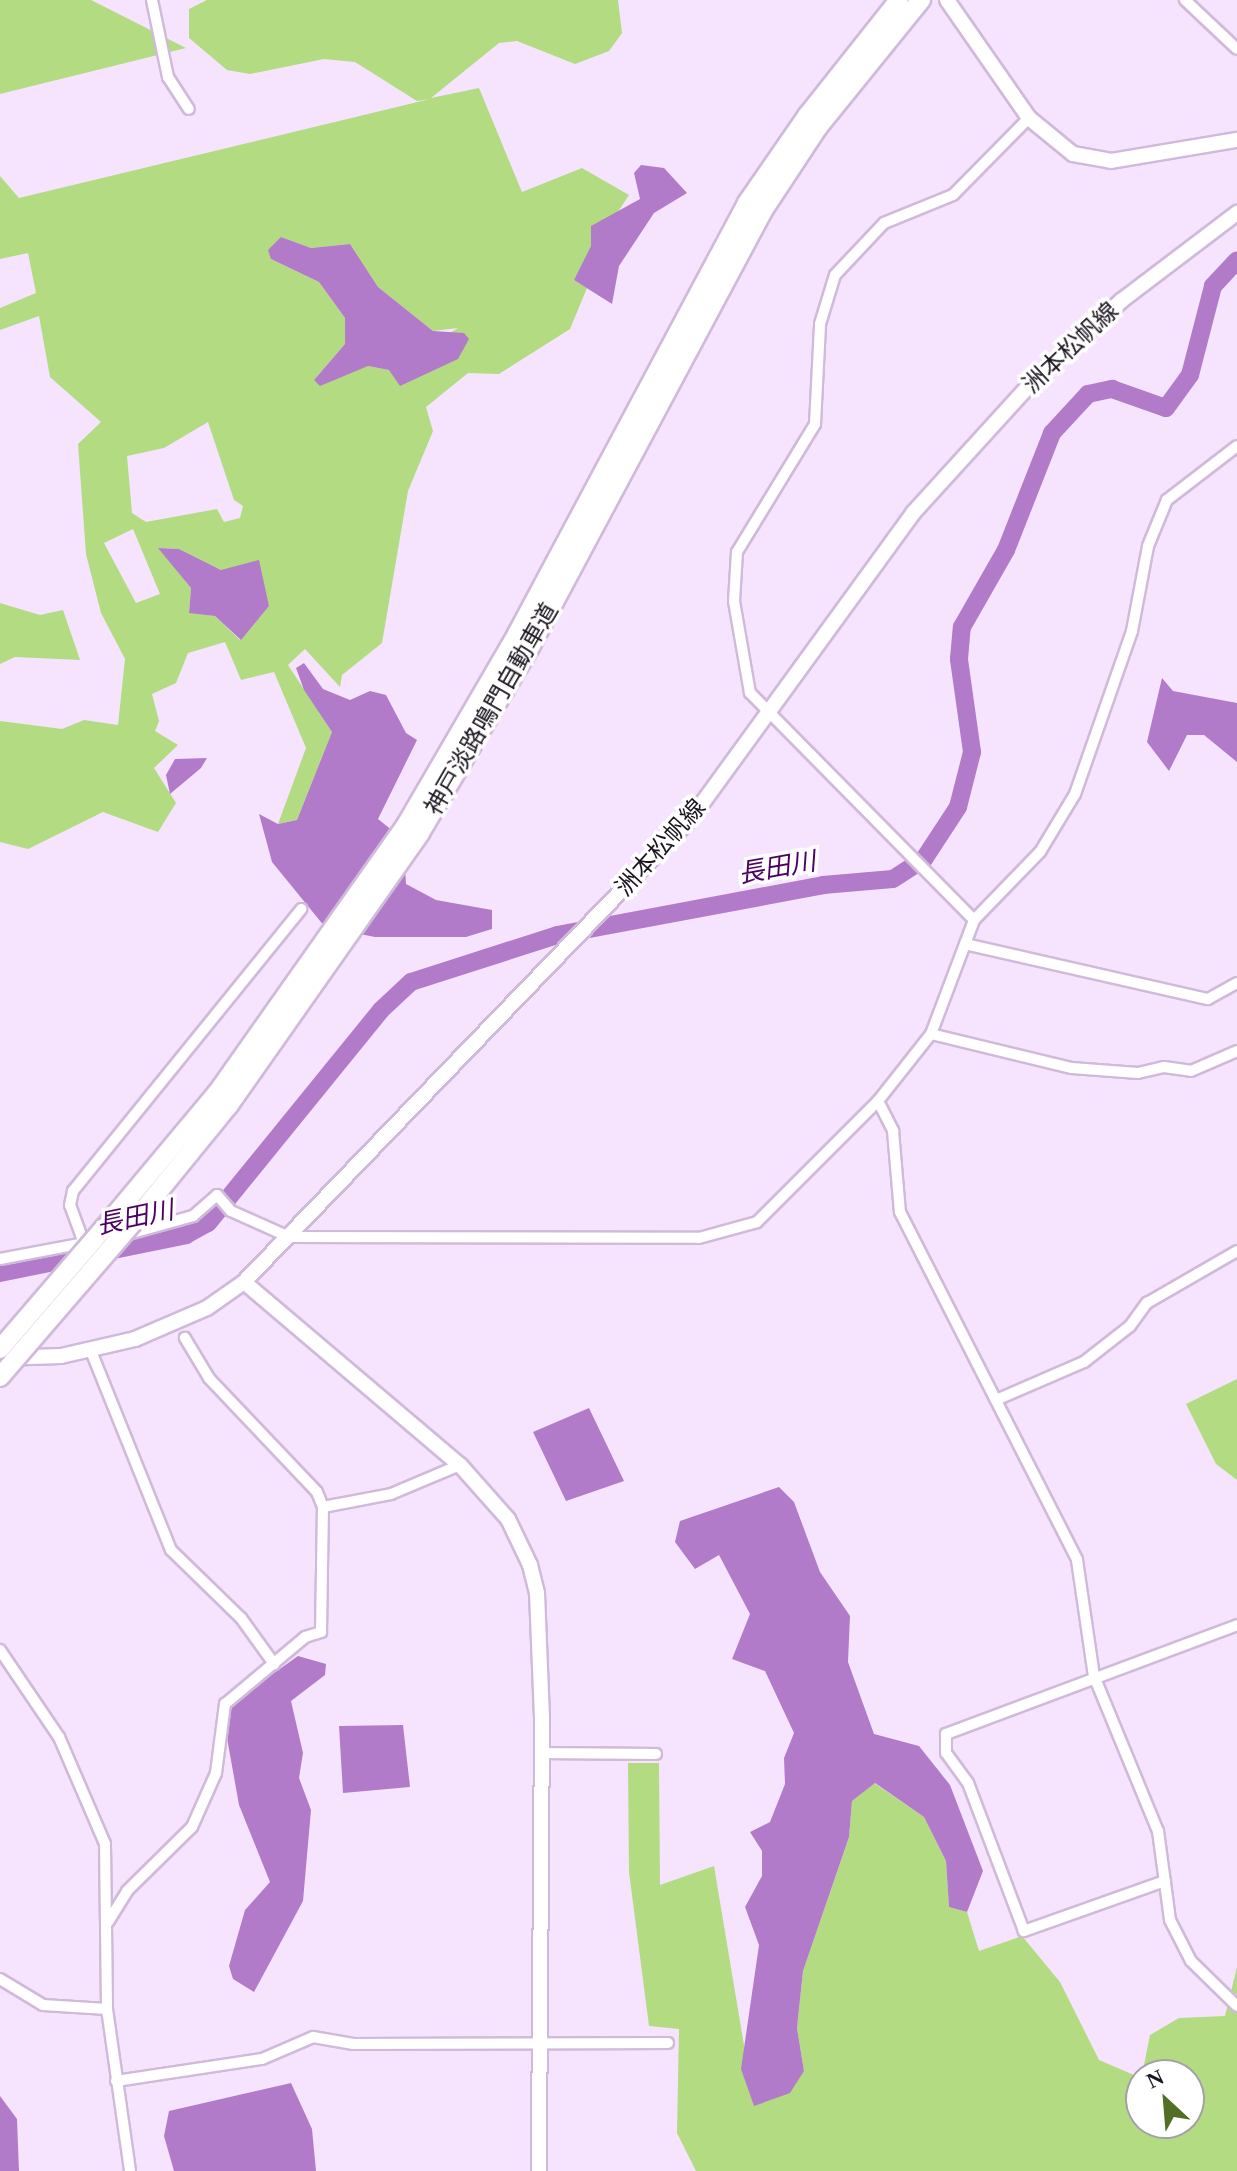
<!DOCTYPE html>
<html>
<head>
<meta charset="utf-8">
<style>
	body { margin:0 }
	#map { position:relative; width:1237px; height:2171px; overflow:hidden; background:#f6e4fe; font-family:"Times New Roman","Noto Sans JP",serif }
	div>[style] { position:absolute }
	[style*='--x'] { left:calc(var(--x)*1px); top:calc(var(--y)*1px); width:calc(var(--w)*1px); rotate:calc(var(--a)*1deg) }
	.green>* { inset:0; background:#b2db82 }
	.water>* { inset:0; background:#b17bc9 }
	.river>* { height:18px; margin:-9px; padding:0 9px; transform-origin:9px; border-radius:9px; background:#b17bc9 }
	.roads { filter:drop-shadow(2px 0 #d0bada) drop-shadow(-2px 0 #d0bada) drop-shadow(0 2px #d0bada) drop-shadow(0 -2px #d0bada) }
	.street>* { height:10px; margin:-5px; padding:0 5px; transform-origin:5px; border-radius:5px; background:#fff }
	.secondary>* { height:14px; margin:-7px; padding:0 7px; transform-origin:7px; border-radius:7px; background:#fff }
	.highway>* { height:18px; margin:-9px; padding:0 9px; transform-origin:9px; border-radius:9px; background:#fff }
	.bridges { filter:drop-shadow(2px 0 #d0bada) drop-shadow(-2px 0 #d0bada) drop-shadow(0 2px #d0bada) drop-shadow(0 -2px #d0bada) }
	.highway-bridge>* { height:18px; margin:-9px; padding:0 9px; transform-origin:9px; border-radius:9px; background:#fff }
	span { translate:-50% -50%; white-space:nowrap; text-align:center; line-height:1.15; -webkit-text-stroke:7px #fff; paint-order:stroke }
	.street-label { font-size:24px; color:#1c1520 }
	.water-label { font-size:26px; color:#4c0064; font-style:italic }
	.north { position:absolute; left:1125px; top:2059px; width:80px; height:80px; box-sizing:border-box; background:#fff; border:2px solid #a4a1a6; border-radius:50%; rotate:334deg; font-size:22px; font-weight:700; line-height:32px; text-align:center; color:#1c1520 }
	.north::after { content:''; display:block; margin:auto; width:28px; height:36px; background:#516f25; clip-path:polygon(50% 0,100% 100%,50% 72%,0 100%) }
</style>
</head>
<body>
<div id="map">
	<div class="green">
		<i style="clip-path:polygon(0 0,91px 0,186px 48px,0 94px)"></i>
		<i style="clip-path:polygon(evenodd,207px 0,618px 0,622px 33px,609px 51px,575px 64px,517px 41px,499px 43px,431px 98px,479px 88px,522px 192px,582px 168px,629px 195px,574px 280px,587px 288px,570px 329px,499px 374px,468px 373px,426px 407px,433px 431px,408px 491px,382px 643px,342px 675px,340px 687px,305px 649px,288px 665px,332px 732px,297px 820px,278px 824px,306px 748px,274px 672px,241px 680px,225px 642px,188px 653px,176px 683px,152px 694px,159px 721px,155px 731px,178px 745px,154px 768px,176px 803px,158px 832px,103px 812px,28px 849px,0 842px,0 721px,62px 729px,84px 720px,118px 725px,125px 659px,101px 613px,86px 554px,78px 444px,101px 422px,50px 377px,39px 316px,0 330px,0 308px,36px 293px,28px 253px,0 259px,0 176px,19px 198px,430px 99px,417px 101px,355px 62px,324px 59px,250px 74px,227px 70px,189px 38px,189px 9px,207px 0,281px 237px,311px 248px,350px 244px,378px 287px,433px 331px,458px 328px,389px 370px,368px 366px,314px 380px,345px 344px,345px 318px,319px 282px,271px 259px,281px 237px,207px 0,208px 422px,234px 500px,243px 506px,240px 518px,224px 522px,217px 509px,146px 522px,132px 513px,127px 456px,164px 448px,208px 422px,207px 0,133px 529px,160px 594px,136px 603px,104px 543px,133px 529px,207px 0,159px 548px,179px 549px,221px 570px,259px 579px,269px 606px,240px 640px,215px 616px,189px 612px,191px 588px,159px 548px)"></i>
		<i style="clip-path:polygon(0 603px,40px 615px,63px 610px,80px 660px,15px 657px,0 664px)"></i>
		<i style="clip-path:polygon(1237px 1379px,1237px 1480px,1216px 1464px,1186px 1404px)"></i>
		<i style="clip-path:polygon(628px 1763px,659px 1763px,660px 1885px,714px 1866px,754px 2105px,804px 2071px,797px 2028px,803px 1971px,849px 1837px,852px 1801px,874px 1783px,924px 1817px,946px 1861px,949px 1907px,967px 1912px,979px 1951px,1022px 1936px,1060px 1982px,1099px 2060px,1141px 2078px,1141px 2123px,1189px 2123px,1189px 2075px,1142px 2075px,1150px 2035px,1179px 2018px,1225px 2016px,1237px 1967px,1237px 2171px,696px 2171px,677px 2133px,679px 2029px,649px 2026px,629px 1872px)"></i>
	</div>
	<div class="water">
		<i style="clip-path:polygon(641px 165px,664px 168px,687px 193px,654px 213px,619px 266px,612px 304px,574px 280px,591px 246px,591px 226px,640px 199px,634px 173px)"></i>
		<i style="clip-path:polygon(281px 237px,311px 248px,350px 244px,378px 287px,433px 331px,464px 333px,469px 339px,458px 359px,400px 386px,389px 370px,368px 366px,320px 386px,314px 380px,345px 344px,345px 318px,319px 282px,271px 259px,268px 250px)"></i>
		<i style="clip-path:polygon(158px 548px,179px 549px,221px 570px,259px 560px,269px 606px,241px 640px,215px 616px,189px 613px,191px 588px)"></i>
		<i style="clip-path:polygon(304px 663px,323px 689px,350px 700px,370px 691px,386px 695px,406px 733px,417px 740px,378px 819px,403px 839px,406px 884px,436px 900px,492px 910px,492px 929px,466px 937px,375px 937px,325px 927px,272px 862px,259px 814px,278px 824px,297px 820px,332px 732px,304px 690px,296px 668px)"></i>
		<i style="clip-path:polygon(1162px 678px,1173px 691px,1237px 703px,1237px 762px,1204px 735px,1187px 735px,1169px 771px,1147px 742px)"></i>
		<i style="clip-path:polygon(207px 758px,201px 768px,170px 794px,166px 775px,175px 759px)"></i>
		<i style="clip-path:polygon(589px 1408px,624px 1481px,566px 1501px,533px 1432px)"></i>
		<i style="clip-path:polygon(779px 1487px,794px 1502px,820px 1572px,850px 1616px,848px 1662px,874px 1734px,919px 1746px,950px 1785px,983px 1871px,967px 1912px,949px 1907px,946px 1861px,924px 1817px,875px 1783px,852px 1801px,849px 1837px,803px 1971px,797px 2028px,804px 2071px,790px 2093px,754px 2106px,741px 2069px,759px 1945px,745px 1907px,762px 1876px,762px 1851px,750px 1832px,770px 1822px,785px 1784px,784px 1758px,794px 1733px,765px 1671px,732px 1659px,750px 1614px,719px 1555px,695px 1569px,675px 1542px,680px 1521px)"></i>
		<i style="clip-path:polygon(298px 1656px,326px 1664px,325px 1675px,291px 1701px,303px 1753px,299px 1778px,311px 1810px,303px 1901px,254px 1992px,233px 1979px,229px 1966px,245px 1910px,270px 1882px,239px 1805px,222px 1710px)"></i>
		<i style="clip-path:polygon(403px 1725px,410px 1787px,343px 1793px,339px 1726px)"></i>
		<i style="clip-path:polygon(0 2011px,0 2096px,17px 2119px,19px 2171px,0 2171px)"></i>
		<i style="clip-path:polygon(291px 2083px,312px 2129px,316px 2171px,174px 2171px,164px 2136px,169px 2111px)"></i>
	</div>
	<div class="river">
		<i style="--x:0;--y:1273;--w:190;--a:-11.5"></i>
		<i style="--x:186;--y:1235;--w:25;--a:-29"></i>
		<i style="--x:208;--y:1223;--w:274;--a:-50.9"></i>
		<i style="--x:381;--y:1010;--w:41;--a:-43"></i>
		<i style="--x:411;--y:982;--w:153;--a:-17.8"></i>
		<i style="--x:557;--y:935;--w:271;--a:-10.6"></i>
		<i style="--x:823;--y:885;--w:70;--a:-4.9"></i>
		<i style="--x:893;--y:879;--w:37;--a:-33"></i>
		<i style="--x:924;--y:859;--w:62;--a:-56.8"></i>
		<i style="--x:958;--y:807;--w:57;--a:-75.7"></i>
		<i style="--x:972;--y:752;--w:94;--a:-98"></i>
		<i style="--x:959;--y:659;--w:32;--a:-85"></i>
		<i style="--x:962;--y:627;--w:89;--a:-60.3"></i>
		<i style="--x:1006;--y:550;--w:126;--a:-68.5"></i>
		<i style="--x:1052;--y:433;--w:53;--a:-47.3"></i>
		<i style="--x:1088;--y:394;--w:25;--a:-12"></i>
		<i style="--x:1112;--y:389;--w:57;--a:19.4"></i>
		<i style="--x:1166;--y:408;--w:41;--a:-54"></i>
		<i style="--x:1190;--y:375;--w:92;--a:-75.5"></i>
		<i style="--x:1213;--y:286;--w:35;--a:-47"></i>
	</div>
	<div class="roads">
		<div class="street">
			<i style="--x:152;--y:0;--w:79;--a:78.3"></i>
			<i style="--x:168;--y:77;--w:38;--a:57"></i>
			<i style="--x:1185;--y:0;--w:71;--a:43.3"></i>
			<i style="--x:974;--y:920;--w:319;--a:-134.6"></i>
			<i style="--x:750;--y:693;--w:93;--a:-99.9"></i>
			<i style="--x:734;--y:601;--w:49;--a:-86.5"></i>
			<i style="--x:737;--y:552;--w:150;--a:-58.6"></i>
			<i style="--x:815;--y:424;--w:100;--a:-87.1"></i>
			<i style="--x:820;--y:324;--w:51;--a:-73"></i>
			<i style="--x:835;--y:275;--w:71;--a:-46.7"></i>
			<i style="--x:884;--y:223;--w:74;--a:-22.1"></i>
			<i style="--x:953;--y:195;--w:108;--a:-45.4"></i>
			<i style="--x:965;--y:944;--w:249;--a:12.8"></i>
			<i style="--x:1208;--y:999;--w:33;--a:-29"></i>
			<i style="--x:931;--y:1034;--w:145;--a:13.6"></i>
			<i style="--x:1072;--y:1068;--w:66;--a:4.3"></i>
			<i style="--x:1138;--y:1073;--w:27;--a:-13"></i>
			<i style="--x:1164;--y:1067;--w:27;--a:8"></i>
			<i style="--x:1191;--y:1071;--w:50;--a:-23.5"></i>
			<i style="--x:878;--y:1101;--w:34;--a:63"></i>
			<i style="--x:893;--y:1131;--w:81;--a:85.1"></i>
			<i style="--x:900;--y:1212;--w:390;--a:63"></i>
			<i style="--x:1077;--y:1560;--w:117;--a:81.7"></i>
			<i style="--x:1094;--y:1676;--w:168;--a:67.6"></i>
			<i style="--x:1158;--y:1831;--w:90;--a:82.3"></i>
			<i style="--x:1170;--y:1920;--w:46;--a:62.9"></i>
			<i style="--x:1191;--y:1961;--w:64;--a:44.4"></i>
			<i style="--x:125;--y:1235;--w:71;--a:-15.6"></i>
			<i style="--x:193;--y:1216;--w:32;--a:-41"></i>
			<i style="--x:217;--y:1195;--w:21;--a:49"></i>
			<i style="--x:231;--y:1211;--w:64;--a:24.1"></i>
			<i style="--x:289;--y:1237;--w:410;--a:0.1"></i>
			<i style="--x:699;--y:1238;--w:60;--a:-15.4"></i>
			<i style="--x:757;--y:1222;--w:171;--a:-45"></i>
			<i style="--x:878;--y:1101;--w:85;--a:-51.7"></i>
			<i style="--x:931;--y:1034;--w:122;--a:-69.3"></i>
			<i style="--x:974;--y:920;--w:95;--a:-45.9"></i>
			<i style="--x:1040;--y:852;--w:68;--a:-58.9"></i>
			<i style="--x:1075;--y:794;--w:173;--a:-70.7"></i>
			<i style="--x:1132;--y:631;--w:86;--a:-79.3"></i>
			<i style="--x:1148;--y:546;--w:50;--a:-67.6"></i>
			<i style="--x:1167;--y:500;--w:88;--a:-37.6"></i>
			<i style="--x:84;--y:1243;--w:40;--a:-110.2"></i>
			<i style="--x:70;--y:1205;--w:14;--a:-78"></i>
			<i style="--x:73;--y:1191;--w:363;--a:-51"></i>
			<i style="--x:0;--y:1259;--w:92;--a:-10.7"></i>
			<i style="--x:91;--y:1351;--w:214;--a:68.1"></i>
			<i style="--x:171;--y:1550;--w:98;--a:44.2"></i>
			<i style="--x:241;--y:1618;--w:57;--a:54.3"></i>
			<i style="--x:996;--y:1400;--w:96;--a:-23.4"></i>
			<i style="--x:1084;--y:1362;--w:58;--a:-38"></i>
			<i style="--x:1130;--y:1326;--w:29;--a:-54"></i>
			<i style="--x:1147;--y:1303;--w:104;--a:-30"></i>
			<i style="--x:323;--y:1507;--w:69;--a:-10.8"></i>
			<i style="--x:391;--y:1494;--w:75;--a:-22.8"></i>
			<i style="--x:0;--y:1650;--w:105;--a:55.9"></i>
			<i style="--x:59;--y:1737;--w:116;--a:66.7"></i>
			<i style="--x:105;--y:1844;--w:165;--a:89.3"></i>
			<i style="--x:107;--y:2009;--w:164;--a:81.9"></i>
			<i style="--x:542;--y:1753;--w:114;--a:0.5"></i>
			<i style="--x:1165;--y:1881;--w:150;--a:160.5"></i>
			<i style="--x:1024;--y:1931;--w:158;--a:-110.7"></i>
			<i style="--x:968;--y:1783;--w:37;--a:-126"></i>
			<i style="--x:946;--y:1753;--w:19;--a:-90"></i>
			<i style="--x:946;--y:1734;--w:311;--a:-20.5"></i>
			<i style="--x:108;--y:1922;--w:36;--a:-58"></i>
			<i style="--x:127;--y:1891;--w:91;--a:-44.6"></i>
			<i style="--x:192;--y:1827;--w:59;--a:-66"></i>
			<i style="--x:216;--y:1773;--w:70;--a:-82.6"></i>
			<i style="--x:225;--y:1704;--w:104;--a:-39.9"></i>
			<i style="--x:305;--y:1637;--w:17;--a:-17"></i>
			<i style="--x:321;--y:1632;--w:125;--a:-89.1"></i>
			<i style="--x:323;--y:1507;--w:16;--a:-112"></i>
			<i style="--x:317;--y:1492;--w:157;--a:-133.5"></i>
			<i style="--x:209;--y:1378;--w:47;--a:-121"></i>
			<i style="--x:0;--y:1979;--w:50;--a:31.2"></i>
			<i style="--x:43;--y:2005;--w:64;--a:3.6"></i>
			<i style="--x:116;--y:2081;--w:148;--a:-8.6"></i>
			<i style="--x:262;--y:2059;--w:56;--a:-23.3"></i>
			<i style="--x:313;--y:2037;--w:41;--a:9.9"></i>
			<i style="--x:353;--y:2044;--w:315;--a:-0.2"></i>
		</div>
		<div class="secondary">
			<i style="--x:947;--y:0;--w:144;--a:55.2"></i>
			<i style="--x:1029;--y:118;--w:57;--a:39.3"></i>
			<i style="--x:1073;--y:154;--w:39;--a:10"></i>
			<i style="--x:1111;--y:161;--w:128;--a:-9.5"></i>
			<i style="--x:244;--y:1282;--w:283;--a:40.3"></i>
			<i style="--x:460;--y:1465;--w:72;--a:48.4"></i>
			<i style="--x:508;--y:1519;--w:51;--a:64.4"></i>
			<i style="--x:530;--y:1565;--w:29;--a:76"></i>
			<i style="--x:537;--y:1593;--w:124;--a:87.7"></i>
			<i style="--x:542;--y:1717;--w:454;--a:90.4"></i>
			<i style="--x:0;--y:1358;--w:61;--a:-1.9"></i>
			<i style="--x:61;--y:1356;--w:76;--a:-12.9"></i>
			<i style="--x:135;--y:1339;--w:78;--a:-23.3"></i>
			<i style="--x:207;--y:1308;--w:45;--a:-35.1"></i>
			<i style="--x:244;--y:1282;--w:647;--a:-46.06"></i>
			<i style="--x:693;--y:816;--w:374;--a:-54"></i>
			<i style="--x:913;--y:513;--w:180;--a:-47.7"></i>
			<i style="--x:1034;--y:380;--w:118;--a:-42.2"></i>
			<i style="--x:1121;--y:301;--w:146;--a:-37.2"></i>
		</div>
		<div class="highway">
			<i style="--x:136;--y:1219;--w:147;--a:-50.8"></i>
			<i style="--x:229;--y:1105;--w:332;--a:-54.9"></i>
			<i style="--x:420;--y:833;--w:218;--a:-59.4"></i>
			<i style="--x:531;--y:645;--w:491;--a:-61.9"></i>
			<i style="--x:762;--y:212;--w:102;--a:-56.6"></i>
			<i style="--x:818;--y:127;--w:164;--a:-51"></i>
			<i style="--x:104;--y:1228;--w:176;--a:-50.1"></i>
			<i style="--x:217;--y:1093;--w:328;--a:-54.8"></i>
			<i style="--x:406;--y:825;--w:221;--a:-59.8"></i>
			<i style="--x:517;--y:634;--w:489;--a:-61.9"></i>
			<i style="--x:747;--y:203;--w:106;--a:-55.4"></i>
			<i style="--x:807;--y:116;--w:148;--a:-51.6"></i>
		</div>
	</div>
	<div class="bridges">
		<div class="highway-bridge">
			<i style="--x:0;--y:1349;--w:160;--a:-49.3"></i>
			<i style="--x:0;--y:1377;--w:208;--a:-49.3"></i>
		</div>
	</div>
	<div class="street-label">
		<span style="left:1071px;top:348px;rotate:-43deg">洲本松帆線</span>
		<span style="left:492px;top:709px;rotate:-60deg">神戸淡路鳴門自動車道</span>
		<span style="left:661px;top:848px;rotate:-48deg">洲本松帆線</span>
	</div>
	<div class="water-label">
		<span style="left:777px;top:868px;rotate:-10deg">長田川</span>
		<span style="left:135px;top:1218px;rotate:-12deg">長田川</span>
	</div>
	<div class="north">N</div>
</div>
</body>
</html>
